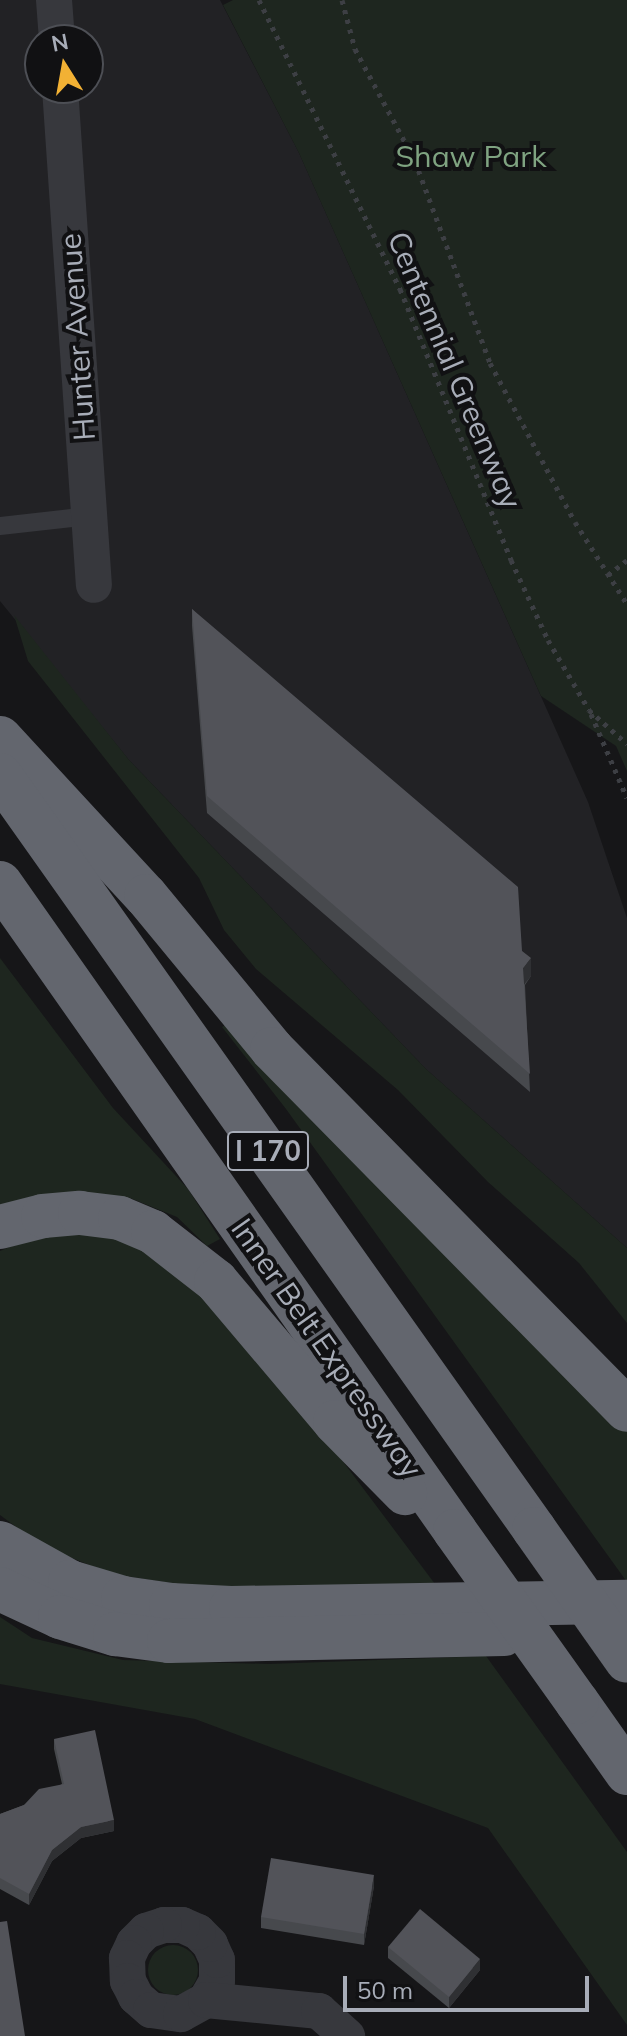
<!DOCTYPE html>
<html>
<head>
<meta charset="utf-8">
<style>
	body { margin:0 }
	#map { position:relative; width:627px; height:2036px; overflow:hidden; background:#161618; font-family:Mulish,sans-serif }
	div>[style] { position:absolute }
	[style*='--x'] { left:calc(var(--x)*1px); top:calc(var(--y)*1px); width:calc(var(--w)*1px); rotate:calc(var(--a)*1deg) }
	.built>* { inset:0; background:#222225 }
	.green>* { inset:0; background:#1e261f }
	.round { border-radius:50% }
	.path>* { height:5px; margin-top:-2.5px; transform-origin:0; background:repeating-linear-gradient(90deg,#3d3f44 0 4px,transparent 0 10px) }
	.lane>* { height:18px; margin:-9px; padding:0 9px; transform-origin:9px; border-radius:9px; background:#37383d }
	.street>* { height:36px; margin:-18px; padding:0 18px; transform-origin:18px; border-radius:18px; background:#37383d }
	.highway>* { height:44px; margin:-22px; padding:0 22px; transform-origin:22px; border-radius:22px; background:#63666e }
	.highway-bridge>* { height:44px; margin:-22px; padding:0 22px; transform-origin:22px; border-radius:22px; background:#63666e }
	.wall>* { inset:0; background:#47494d }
	.shaded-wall>* { inset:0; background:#2f3033 }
	.building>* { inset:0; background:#525359 }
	span { translate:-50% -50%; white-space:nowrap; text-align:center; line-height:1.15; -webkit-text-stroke:8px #111113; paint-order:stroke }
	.shield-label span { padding:2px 6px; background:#111113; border:2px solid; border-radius:6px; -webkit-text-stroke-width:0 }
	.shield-label { font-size:28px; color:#a8adb8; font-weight:700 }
	.park-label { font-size:30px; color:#7fa381 }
	.street-label { font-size:30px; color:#a8adb8 }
	.north { position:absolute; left:24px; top:24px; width:80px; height:80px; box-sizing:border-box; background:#111113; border:2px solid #4d4f55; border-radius:50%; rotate:349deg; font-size:22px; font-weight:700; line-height:32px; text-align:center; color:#a8adb8 }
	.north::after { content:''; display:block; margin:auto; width:28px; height:36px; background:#f2b134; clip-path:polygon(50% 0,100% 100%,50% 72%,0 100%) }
	.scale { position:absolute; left:343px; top:1976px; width:246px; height:36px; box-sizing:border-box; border:4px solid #a8adb8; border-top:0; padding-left:10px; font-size:24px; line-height:28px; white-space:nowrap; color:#a8adb8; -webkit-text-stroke:6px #111113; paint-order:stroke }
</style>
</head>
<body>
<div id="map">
	<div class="built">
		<i style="clip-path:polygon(evenodd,0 0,220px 0,299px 153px,588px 802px,627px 918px,627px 1248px,426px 1069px,129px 760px,0 601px,0 0,40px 40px,88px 40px,88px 88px,40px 88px,40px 40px)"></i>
	</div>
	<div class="green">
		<i style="clip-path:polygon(233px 0,627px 0,627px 771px,616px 746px,541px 696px,299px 153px,223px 5px)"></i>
		<i style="clip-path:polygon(14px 615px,129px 760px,426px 1069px,627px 1248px,627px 1323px,579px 1263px,488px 1182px,398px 1090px,256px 969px,224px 930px,199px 878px,28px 661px)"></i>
		<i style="clip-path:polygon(0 958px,113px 1108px,188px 1189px,220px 1239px,207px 1246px,177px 1217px,130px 1198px,82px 1193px,0 1206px)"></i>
		<i style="clip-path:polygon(231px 1021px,627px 1430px,627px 1582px,286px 1109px,222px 1027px)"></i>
		<i style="clip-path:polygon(87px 1230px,131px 1240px,248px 1335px,438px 1588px,209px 1589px,112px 1574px,42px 1546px,0 1515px,0 1251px,45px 1232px)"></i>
		<i style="clip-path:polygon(0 1617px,32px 1638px,123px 1660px,269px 1664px,486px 1656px,627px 1852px,627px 2025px,488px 1828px,195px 1719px,0 1684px)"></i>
		<i class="round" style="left:148px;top:1945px;width:50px;height:50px"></i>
	</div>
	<div class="path">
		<i style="--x:259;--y:0;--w:322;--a:64"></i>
		<i style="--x:400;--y:289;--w:293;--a:67.7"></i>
		<i style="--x:511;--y:560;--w:88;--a:65.2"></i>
		<i style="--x:548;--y:640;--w:81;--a:59.6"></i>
		<i style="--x:589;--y:710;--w:51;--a:41.8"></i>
		<i style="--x:342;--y:0;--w:51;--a:75.1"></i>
		<i style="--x:355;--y:49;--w:127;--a:61.8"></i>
		<i style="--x:415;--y:161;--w:215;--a:69.6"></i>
		<i style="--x:490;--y:363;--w:180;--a:61.9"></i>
		<i style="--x:575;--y:522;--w:97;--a:57.6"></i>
		<i style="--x:608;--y:575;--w:24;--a:-38"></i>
		<i style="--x:591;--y:714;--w:91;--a:66.8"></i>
	</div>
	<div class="lane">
		<i style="--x:0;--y:526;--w:90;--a:-6.4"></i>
	</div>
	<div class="street">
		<i style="--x:54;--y:0;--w:40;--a:85.7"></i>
		<i style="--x:60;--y:88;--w:498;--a:86.1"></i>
		<i style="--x:206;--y:2000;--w:22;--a:-60"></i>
		<i style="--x:217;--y:1981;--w:21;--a:-90"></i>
		<i style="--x:217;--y:1960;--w:17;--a:-114"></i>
		<i style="--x:210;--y:1944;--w:17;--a:-135"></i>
		<i style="--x:198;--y:1932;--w:17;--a:-156"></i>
		<i style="--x:182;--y:1925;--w:18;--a:180"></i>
		<i style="--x:164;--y:1925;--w:19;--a:162"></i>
		<i style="--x:146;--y:1931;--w:17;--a:135"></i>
		<i style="--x:134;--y:1943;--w:17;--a:115"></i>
		<i style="--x:127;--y:1958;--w:23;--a:88"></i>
		<i style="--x:128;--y:1981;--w:18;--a:63"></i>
		<i style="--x:136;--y:1997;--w:20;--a:41"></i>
		<i style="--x:151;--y:2010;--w:30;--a:8"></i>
		<i style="--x:181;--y:2014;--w:29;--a:-29"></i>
		<i style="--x:206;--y:2000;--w:114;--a:5.6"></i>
		<i style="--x:319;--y:2011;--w:38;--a:42"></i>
	</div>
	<div class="highway">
		<i style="--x:0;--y:738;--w:215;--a:47.3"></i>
		<i style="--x:146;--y:896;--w:198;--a:50.5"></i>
		<i style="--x:272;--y:1049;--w:506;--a:45.48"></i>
		<i style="--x:0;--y:775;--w:924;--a:54.69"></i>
		<i style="--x:0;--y:883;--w:792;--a:54.92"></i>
		<i style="--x:0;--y:1227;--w:44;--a:-14.3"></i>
		<i style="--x:43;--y:1216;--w:37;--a:-5"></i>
		<i style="--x:80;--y:1213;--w:40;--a:7.1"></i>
		<i style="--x:120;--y:1218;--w:36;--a:23"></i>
		<i style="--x:153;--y:1232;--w:80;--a:37.9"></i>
		<i style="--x:216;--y:1281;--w:185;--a:49.8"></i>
		<i style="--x:335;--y:1422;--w:100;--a:45.4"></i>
		<i style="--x:0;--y:1543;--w:80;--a:29.1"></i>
		<i style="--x:70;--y:1582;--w:55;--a:16.8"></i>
		<i style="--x:123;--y:1598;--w:49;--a:8.3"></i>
		<i style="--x:171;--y:1605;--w:60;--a:2.9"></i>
		<i style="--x:231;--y:1608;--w:396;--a:-0.9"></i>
		<i style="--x:0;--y:1589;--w:66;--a:25"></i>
		<i style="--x:60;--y:1617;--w:58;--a:17.2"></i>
		<i style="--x:115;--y:1634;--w:54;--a:7.4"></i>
		<i style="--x:169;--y:1641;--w:335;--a:-1.2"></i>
		<i style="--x:577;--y:1702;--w:87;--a:54.8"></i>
	</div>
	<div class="highway-bridge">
		<i style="--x:534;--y:1529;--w:161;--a:54.8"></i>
		<i style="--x:455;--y:1531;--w:210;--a:54.5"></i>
	</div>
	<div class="wall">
		<i style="clip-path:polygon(192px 609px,522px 951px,531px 976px,525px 985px,530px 1092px,207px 813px,192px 626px)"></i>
		<i style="clip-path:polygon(54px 1739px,114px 1831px,81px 1838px,52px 1861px,29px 1905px,0 1889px,0 1814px,24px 1805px,62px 1784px,54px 1749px)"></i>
		<i style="clip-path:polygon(374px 1886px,364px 1945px,261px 1928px,261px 1917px)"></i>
		<i style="clip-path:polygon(388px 1947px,480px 1970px,449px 2008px,388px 1958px)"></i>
	</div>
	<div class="shaded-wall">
		<i style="clip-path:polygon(531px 958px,531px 976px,523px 986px,523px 968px)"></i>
		<i style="clip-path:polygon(114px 1820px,114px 1831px,81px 1838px,52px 1861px,29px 1905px,29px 1894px,52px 1850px,81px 1827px)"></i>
		<i style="clip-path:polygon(374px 1875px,374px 1886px,364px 1945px,364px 1934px)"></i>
		<i style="clip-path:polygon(480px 1959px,480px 1970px,449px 2008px,449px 1997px)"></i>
	</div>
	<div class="building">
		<i style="clip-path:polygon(192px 609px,518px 887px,522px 951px,531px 958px,523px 968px,530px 1074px,207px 796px)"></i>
		<i style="clip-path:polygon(95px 1730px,114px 1820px,81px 1827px,52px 1850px,29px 1894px,0 1878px,0 1814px,24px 1805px,39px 1789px,64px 1784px,54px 1739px)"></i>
		<i style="clip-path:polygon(271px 1858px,374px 1875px,364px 1934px,261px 1917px)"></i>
		<i style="clip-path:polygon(420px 1909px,480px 1959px,449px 1997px,388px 1947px)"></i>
		<i style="clip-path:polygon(7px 1921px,25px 2036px,0 2036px,0 1922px)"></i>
	</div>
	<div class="shield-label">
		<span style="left:268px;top:1151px">I 170</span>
	</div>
	<div class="park-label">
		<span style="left:471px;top:156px">Shaw Park</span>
	</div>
	<div class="street-label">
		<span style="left:77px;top:337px;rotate:-94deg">Hunter Avenue</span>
		<span style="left:455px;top:370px;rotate:67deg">Centennial Greenway</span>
		<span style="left:327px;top:1348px;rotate:55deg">Inner Belt Expressway</span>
	</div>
	<div class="north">N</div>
	<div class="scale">50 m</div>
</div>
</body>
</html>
